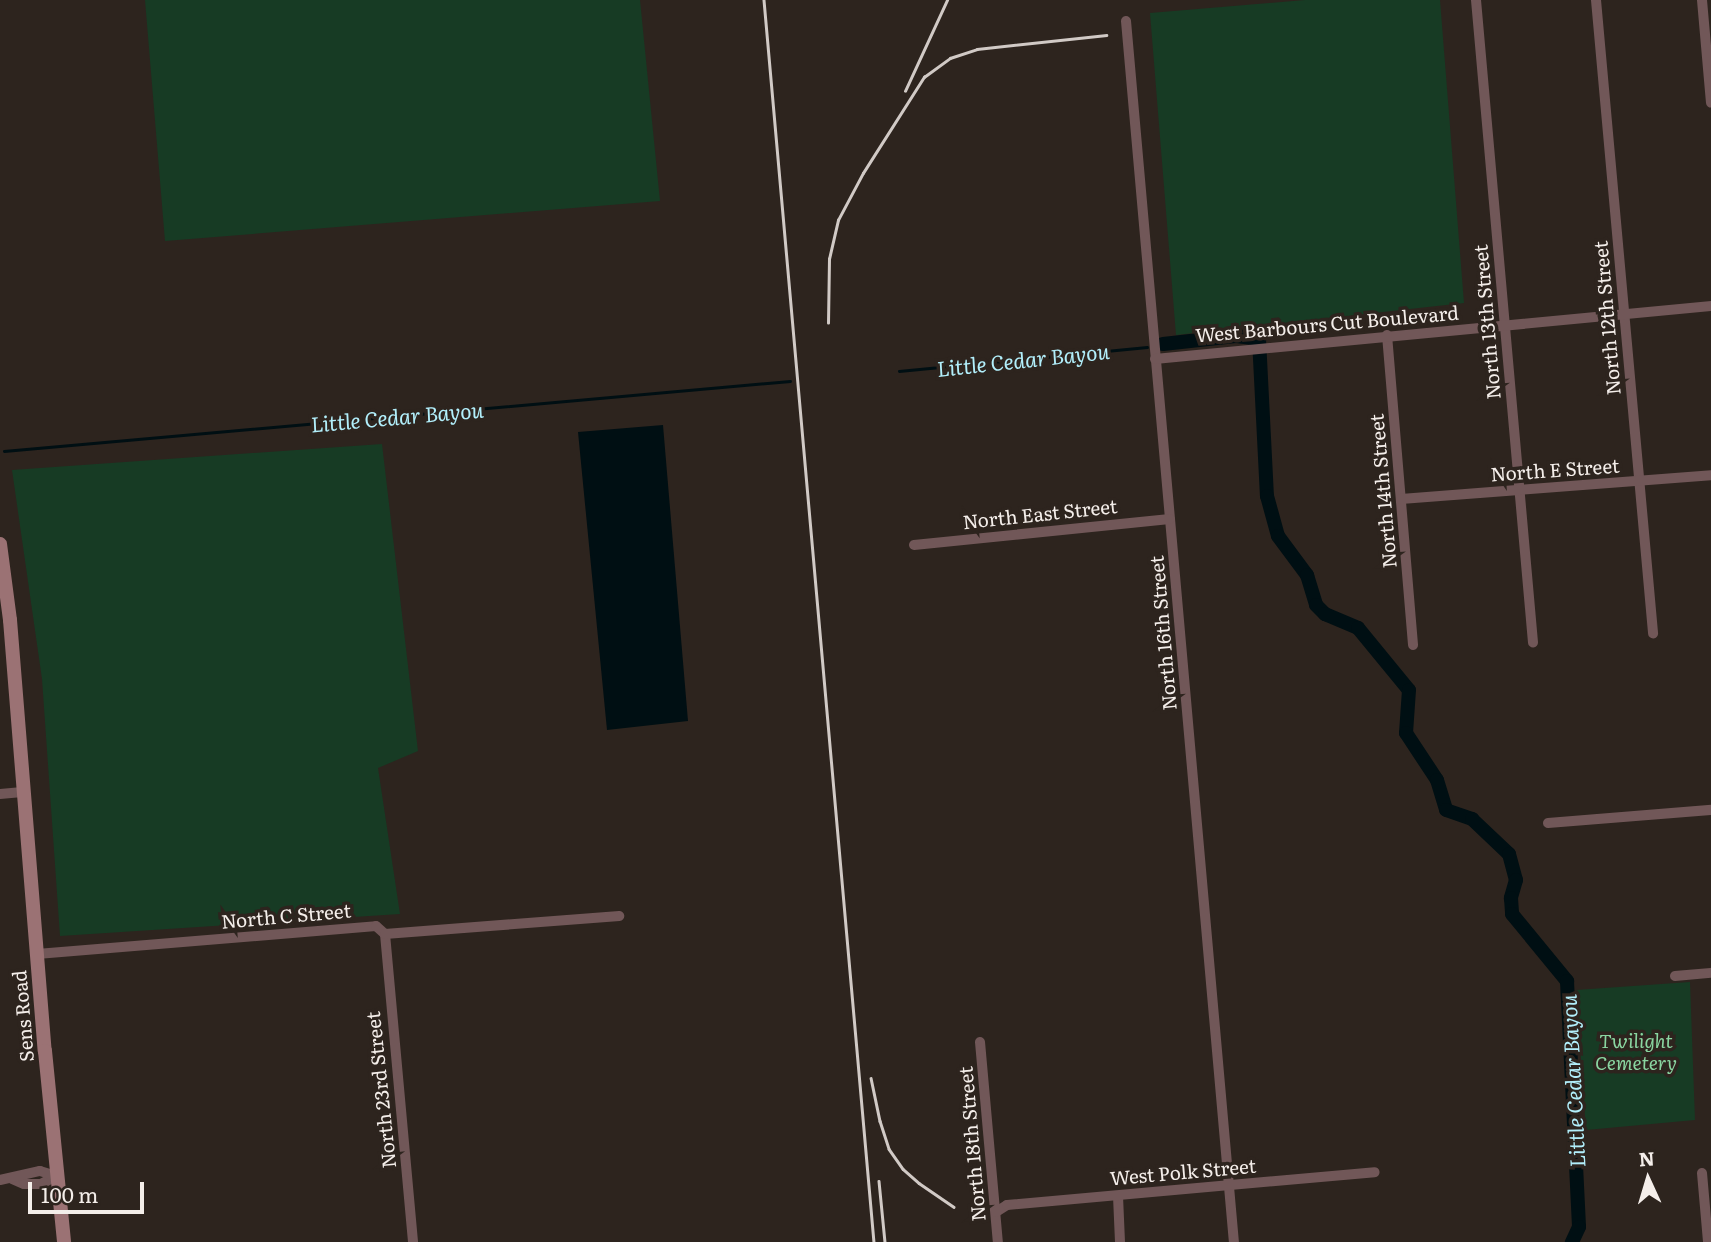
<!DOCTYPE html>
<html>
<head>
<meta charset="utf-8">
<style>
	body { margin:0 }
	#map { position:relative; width:1711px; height:1242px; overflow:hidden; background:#2d241e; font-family:Literata,serif }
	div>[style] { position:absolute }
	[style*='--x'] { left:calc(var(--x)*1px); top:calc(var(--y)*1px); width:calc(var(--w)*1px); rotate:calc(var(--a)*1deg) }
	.green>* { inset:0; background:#173b24 }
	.water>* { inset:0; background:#000f13 }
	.stream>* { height:2.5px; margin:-1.25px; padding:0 1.25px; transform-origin:1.25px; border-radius:1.25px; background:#000f13 }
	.river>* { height:14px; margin:-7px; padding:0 7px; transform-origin:7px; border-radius:7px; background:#000f13 }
	.minor>* { height:10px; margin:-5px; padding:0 5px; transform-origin:5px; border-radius:5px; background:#715758 }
	.secondary>* { height:14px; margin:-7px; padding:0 7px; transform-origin:7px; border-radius:7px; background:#9b7274 }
	.rail>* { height:2.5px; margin:-1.25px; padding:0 1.25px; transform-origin:1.25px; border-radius:1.25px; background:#d1cac6 }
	span { translate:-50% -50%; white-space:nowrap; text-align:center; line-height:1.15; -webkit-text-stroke:7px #2d241e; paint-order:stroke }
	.street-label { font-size:19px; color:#f4eeea }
	.park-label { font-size:19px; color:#8ad6a1; font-style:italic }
	.water-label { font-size:21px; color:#b2effb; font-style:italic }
	.north { position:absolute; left:1613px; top:1144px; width:70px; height:70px; -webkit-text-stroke:5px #2d241e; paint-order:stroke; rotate:356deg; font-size:19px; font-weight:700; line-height:28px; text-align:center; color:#f4eeea }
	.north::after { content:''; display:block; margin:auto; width:24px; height:32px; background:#f4eeea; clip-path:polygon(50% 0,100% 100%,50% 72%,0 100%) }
	.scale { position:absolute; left:28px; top:1182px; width:116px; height:32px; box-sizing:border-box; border:4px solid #f4eeea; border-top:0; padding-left:9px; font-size:21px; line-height:24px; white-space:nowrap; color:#f4eeea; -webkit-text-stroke:5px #2d241e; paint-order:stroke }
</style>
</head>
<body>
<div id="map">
	<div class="green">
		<i style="clip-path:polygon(145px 0,640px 0,660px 201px,165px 241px)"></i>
		<i style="clip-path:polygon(1305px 0,1440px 0,1464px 303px,1176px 335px,1150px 13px)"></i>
		<i style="clip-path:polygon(382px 444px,418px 751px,378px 768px,400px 914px,60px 936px,42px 679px,12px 470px)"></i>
		<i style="clip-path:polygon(1690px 982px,1695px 1120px,1586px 1130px,1576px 990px)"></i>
	</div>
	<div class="water">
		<i style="clip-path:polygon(663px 425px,688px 721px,607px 730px,578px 432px)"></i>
	</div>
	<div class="stream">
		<i style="--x:899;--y:371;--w:249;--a:-5.5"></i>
		<i style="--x:4;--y:451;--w:789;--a:-5.09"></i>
	</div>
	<div class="river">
		<i style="--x:1163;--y:344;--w:73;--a:-6.3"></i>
		<i style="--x:1236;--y:336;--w:23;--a:7"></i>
		<i style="--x:1259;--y:339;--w:157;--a:87.1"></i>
		<i style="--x:1267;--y:496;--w:41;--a:74.6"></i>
		<i style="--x:1278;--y:536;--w:49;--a:53.4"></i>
		<i style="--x:1307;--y:575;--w:31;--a:73"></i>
		<i style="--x:1316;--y:605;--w:13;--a:45"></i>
		<i style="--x:1325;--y:614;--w:36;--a:23"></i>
		<i style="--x:1358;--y:628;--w:80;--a:50.6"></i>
		<i style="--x:1409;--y:690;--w:43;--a:94"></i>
		<i style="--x:1406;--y:733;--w:56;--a:56.6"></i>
		<i style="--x:1437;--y:780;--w:31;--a:73"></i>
		<i style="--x:1446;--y:810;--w:28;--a:19"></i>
		<i style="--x:1472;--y:819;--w:51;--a:43.4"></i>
		<i style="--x:1509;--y:854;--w:27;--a:75"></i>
		<i style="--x:1516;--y:880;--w:19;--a:106"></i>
		<i style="--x:1511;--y:898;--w:16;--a:86"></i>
		<i style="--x:1512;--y:914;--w:87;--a:50.6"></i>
		<i style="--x:1567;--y:981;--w:246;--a:87.2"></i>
		<i style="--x:1579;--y:1227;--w:17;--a:115"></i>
	</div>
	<div class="minor">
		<i style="--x:1476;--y:0;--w:645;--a:84.93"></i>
		<i style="--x:1596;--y:0;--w:636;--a:84.85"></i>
		<i style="--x:1702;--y:0;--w:103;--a:85"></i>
		<i style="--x:1126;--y:21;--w:1226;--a:84.95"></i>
		<i style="--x:1387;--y:335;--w:311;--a:85.2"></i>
		<i style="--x:1155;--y:359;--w:559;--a:-5.45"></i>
		<i style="--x:1401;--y:499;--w:311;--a:-4.4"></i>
		<i style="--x:914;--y:545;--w:257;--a:-5.8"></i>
		<i style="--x:0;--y:794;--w:25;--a:-5"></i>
		<i style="--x:1548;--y:823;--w:164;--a:-4.6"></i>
		<i style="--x:385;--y:934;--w:309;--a:84.8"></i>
		<i style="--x:37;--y:954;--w:340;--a:-4.7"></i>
		<i style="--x:376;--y:926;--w:12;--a:42"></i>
		<i style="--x:385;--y:934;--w:235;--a:-4.4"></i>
		<i style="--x:1675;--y:976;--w:36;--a:-5"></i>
		<i style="--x:980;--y:1042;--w:201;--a:84.9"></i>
		<i style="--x:1702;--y:1173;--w:69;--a:85"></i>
		<i style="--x:12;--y:1179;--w:13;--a:23"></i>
		<i style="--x:24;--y:1184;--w:17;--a:0"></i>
		<i style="--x:41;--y:1184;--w:17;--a:-28"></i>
		<i style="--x:0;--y:1180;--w:41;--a:-12.7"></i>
		<i style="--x:40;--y:1171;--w:17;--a:17"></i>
		<i style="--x:1118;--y:1196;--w:46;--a:87.5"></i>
		<i style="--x:996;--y:1212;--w:13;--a:-32"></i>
		<i style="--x:1007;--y:1205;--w:369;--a:-5.1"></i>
	</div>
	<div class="secondary">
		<i style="--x:0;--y:544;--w:77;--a:82.5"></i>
		<i style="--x:10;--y:620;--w:432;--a:85.4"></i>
		<i style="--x:45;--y:1051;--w:192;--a:84.3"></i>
	</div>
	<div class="rail">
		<i style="--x:764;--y:0;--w:1247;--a:84.94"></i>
		<i style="--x:905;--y:91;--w:100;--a:-65.2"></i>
		<i style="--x:828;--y:323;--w:64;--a:-89.1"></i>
		<i style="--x:829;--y:259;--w:40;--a:-77"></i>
		<i style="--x:838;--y:220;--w:53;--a:-62"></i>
		<i style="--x:863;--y:173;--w:114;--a:-57.6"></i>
		<i style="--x:924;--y:77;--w:32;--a:-36"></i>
		<i style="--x:950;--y:58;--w:28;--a:-18"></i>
		<i style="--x:977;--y:49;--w:130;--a:-6.2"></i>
		<i style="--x:871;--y:1078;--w:44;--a:78.2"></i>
		<i style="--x:880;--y:1121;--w:29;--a:72"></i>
		<i style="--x:889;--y:1149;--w:24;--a:55"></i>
		<i style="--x:903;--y:1169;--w:21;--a:41"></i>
		<i style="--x:919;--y:1183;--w:42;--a:34.4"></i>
		<i style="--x:879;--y:1181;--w:61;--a:84.4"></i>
	</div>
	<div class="street-label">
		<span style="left:1607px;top:318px;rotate:-95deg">North 12th Street</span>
		<span style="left:1487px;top:322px;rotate:-95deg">North 13th Street</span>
		<span style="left:1327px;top:324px;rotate:-5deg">West Barbours Cut Boulevard</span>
		<span style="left:1555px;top:470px;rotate:-4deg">North E Street</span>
		<span style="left:1383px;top:491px;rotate:-95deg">North 14th Street</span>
		<span style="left:1040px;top:514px;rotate:-6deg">North East Street</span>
		<span style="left:1163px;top:633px;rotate:-95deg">North 16th Street</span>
		<span style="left:286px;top:916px;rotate:-5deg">North C Street</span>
		<span style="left:23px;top:1016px;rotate:-95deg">Sens Road</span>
		<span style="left:381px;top:1090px;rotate:-96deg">North 23rd Street</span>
		<span style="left:972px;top:1144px;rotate:-95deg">North 18th Street</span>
		<span style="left:1183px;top:1172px;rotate:-5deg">West Polk Street</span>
	</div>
	<div class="park-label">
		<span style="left:1636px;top:1052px">Twilight<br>Cemetery</span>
	</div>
	<div class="water-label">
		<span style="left:1023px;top:359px;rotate:-6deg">Little Cedar Bayou</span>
		<span style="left:397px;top:416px;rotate:-5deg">Little Cedar Bayou</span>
		<span style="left:1572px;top:1081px;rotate:-93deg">Little Cedar Bayou</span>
	</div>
	<div class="north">N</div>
	<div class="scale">100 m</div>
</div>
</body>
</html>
